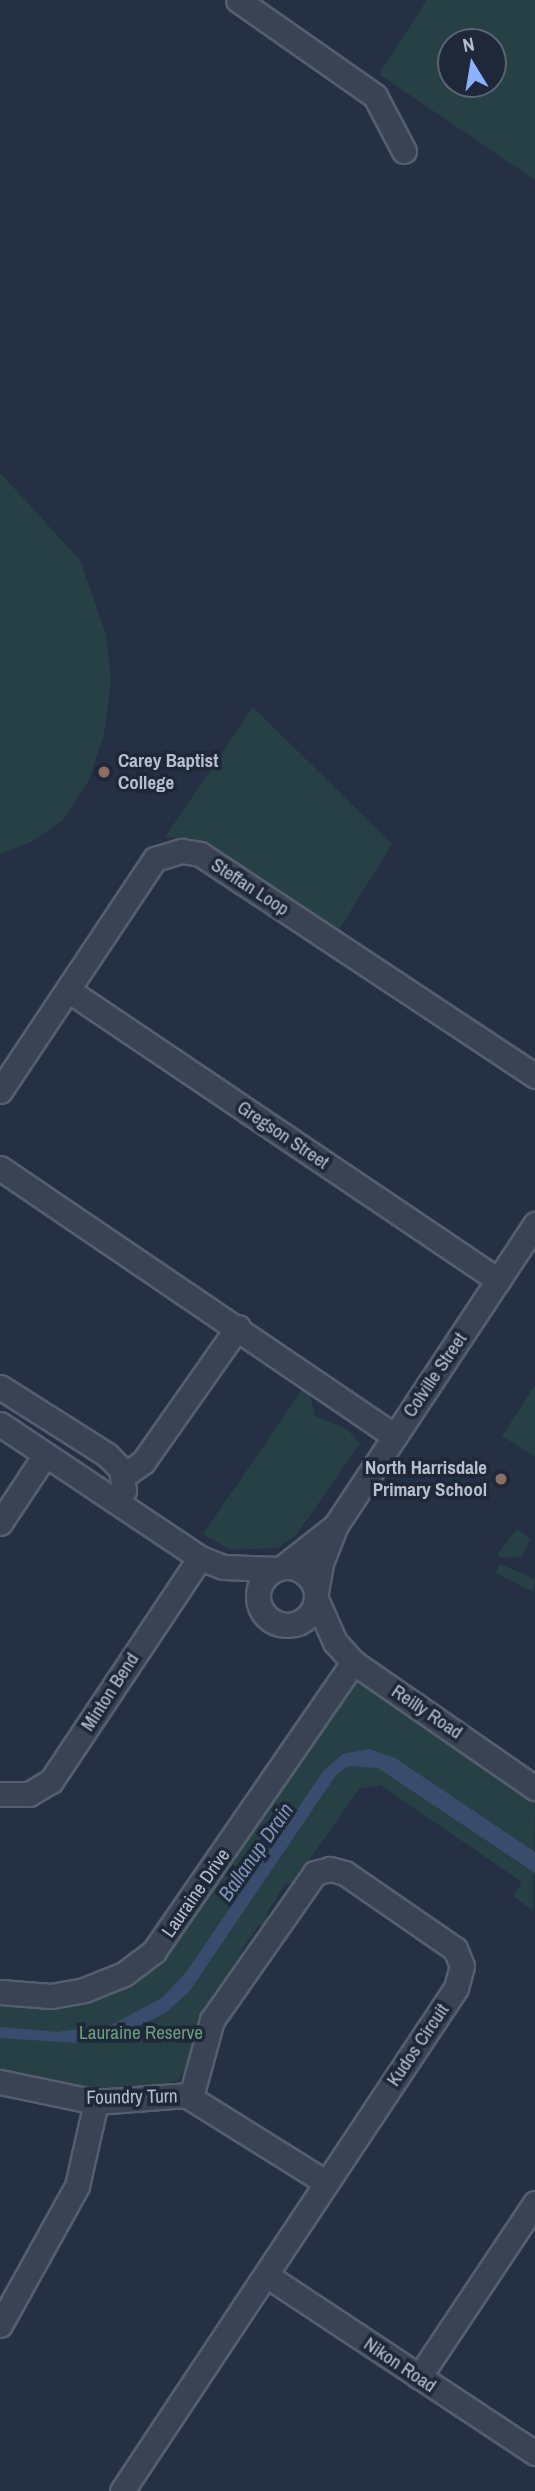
<!DOCTYPE html>
<html>
<head>
<meta charset="utf-8">
<style>
	body { margin:0 }
	#map { position:relative; width:535px; height:2491px; overflow:hidden; background:#253044; font-family:"Archivo Narrow",sans-serif }
	div>[style] { position:absolute }
	[style*='--x'] { left:calc(var(--x)*1px); top:calc(var(--y)*1px); width:calc(var(--w)*1px); rotate:calc(var(--a)*1deg) }
	.green>* { inset:0; background:#274045 }
	.water>* { inset:0; background:#3a4c6d }
	.roads { filter:drop-shadow(2px 0 #555e6e) drop-shadow(-2px 0 #555e6e) drop-shadow(0 2px #555e6e) drop-shadow(0 -2px #555e6e) }
	.minor>* { height:23px; margin:-11.5px; padding:0 11.5px; transform-origin:11.5px; border-radius:11.5px; background:#3a4353 }
	.minor>.ring { margin:-11.5px; padding:0; box-sizing:content-box; background:none; border:23px solid #3a4353; border-radius:50% }
	.dots>* { width:19px; height:19px; translate:-50% -50%; box-sizing:border-box; border:4px solid #1e2839; border-radius:50% }
	span { translate:-50% -50%; white-space:nowrap; text-align:center; line-height:1.15; -webkit-text-stroke:7px #1e2839; paint-order:stroke }
	.poi-label { font-size:19px; color:#b7becd; font-weight:700 }
	.left { translate:0 -50%; text-align:left }
	.right { translate:-100% -50%; text-align:right }
	.street-label { font-size:19px; color:#b7becd }
	.park-label { font-size:19px; color:#6d9f7c }
	.water-label { font-size:21px; color:#7d92b5; font-style:italic }
	.north { position:absolute; left:437px; top:28px; width:70px; height:70px; box-sizing:border-box; background:#1e2839; border:2px solid #5b6474; border-radius:50%; rotate:349deg; font-size:19px; font-weight:700; line-height:28px; text-align:center; color:#b7becd }
	.north::after { content:''; display:block; margin:auto; width:24px; height:32px; background:#8cb1fe; clip-path:polygon(50% 0,100% 100%,50% 72%,0 100%) }
</style>
</head>
<body>
<div id="map">
	<div class="green">
		<i style="clip-path:polygon(evenodd,427px 0,535px 0,535px 180px,379px 74px,427px 0,493px 42px,493px 84px,451px 84px,451px 42px,493px 42px)"></i>
		<i style="clip-path:polygon(0 473px,80px 560px,106px 635px,111px 680px,104px 734px,89px 780px,63px 820px,33px 841px,0 854px)"></i>
		<i style="clip-path:polygon(253px 707px,392px 844px,337px 933px,191px 839px,165px 837px)"></i>
		<i style="clip-path:polygon(535px 1385px,535px 1457px,502px 1436px)"></i>
		<i style="clip-path:polygon(302px 1390px,310px 1395px,315px 1416px,347px 1429px,360px 1444px,297px 1534px,278px 1548px,231px 1550px,203px 1534px)"></i>
		<i style="clip-path:polygon(517px 1529px,530px 1539px,522px 1557px,500px 1558px,498px 1553px)"></i>
		<i style="clip-path:polygon(500px 1564px,535px 1579px,533px 1592px,496px 1573px)"></i>
		<i style="clip-path:polygon(357px 1683px,372px 1686px,535px 1795px,533px 1911px,513px 1896px,522px 1882px,380px 1785px,359px 1789px,293px 1883px,285px 1884px,268px 1911px,266px 1924px,259px 1925px,241px 1951px,243px 1960px,179px 2080px,153px 2087px,92px 2091px,0 2074px,0 1997px,117px 1985px,347px 1686px)"></i>
	</div>
	<div class="water">
		<i style="clip-path:polygon(369px 1749px,395px 1758px,535px 1852px,535px 1873px,378px 1768px,349px 1766px,336px 1775px,189px 1992px,164px 2014px,123px 2033px,79px 2043px,0 2038px,0 2027px,57px 2032px,111px 2025px,162px 1998px,187px 1971px,324px 1770px,343px 1754px)"></i>
	</div>
	<div class="roads">
		<div class="minor">
			<i style="--x:238;--y:0;--w:167;--a:35"></i>
			<i style="--x:375;--y:96;--w:62;--a:62.2"></i>
			<i style="--x:68;--y:990;--w:519;--a:34"></i>
			<i style="--x:0;--y:1091;--w:279;--a:-56.3"></i>
			<i style="--x:155;--y:859;--w:28;--a:-17"></i>
			<i style="--x:182;--y:851;--w:18;--a:9"></i>
			<i style="--x:200;--y:854;--w:402;--a:33.5"></i>
			<i style="--x:0;--y:1168;--w:477;--a:34.2"></i>
			<i style="--x:0;--y:1387;--w:127;--a:32.4"></i>
			<i style="--x:107;--y:1455;--w:20;--a:45"></i>
			<i style="--x:121;--y:1469;--w:22;--a:82"></i>
			<i style="--x:0;--y:1424;--w:241;--a:33.8"></i>
			<i style="--x:200;--y:1558;--w:25;--a:21"></i>
			<i style="--x:223;--y:1567;--w:54;--a:2.1"></i>
			<i style="--x:123;--y:1476;--w:24;--a:-35"></i>
			<i style="--x:143;--y:1462;--w:165;--a:-54.9"></i>
			<i style="--x:0;--y:1523;--w:82;--a:-56.5"></i>
			<i style="--x:283;--y:1567;--w:65;--a:-38.1"></i>
			<i class="ring" style="left:258px;top:1567px;width:35px;height:35px"></i>
			<i style="--x:316;--y:1592;--w:29;--a:-80"></i>
			<i style="--x:321;--y:1563;--w:41;--a:-68.5"></i>
			<i style="--x:336;--y:1525;--w:361;--a:-56.5"></i>
			<i style="--x:316;--y:1599;--w:47;--a:66.2"></i>
			<i style="--x:335;--y:1642;--w:27;--a:48"></i>
			<i style="--x:353;--y:1662;--w:221;--a:34.7"></i>
			<i style="--x:0;--y:1794;--w:29;--a:0"></i>
			<i style="--x:29;--y:1794;--w:26;--a:-31"></i>
			<i style="--x:51;--y:1781;--w:268;--a:-56.3"></i>
			<i style="--x:0;--y:1992;--w:51;--a:4.5"></i>
			<i style="--x:51;--y:1996;--w:34;--a:-10"></i>
			<i style="--x:84;--y:1990;--w:43;--a:-21.8"></i>
			<i style="--x:124;--y:1974;--w:38;--a:-37"></i>
			<i style="--x:154;--y:1951;--w:351;--a:-55.4"></i>
			<i style="--x:0;--y:2082;--w:98;--a:11.8"></i>
			<i style="--x:96;--y:2102;--w:90;--a:-4.4"></i>
			<i style="--x:186;--y:2095;--w:164;--a:32"></i>
			<i style="--x:266;--y:2275;--w:323;--a:33.5"></i>
			<i style="--x:0;--y:2325;--w:159;--a:-61"></i>
			<i style="--x:77;--y:2186;--w:86;--a:-77.3"></i>
			<i style="--x:419;--y:2377;--w:209;--a:-56.3"></i>
			<i style="--x:122;--y:2491;--w:604;--a:-56.42"></i>
			<i style="--x:456;--y:1988;--w:23;--a:-75"></i>
			<i style="--x:462;--y:1966;--w:18;--a:-112"></i>
			<i style="--x:455;--y:1949;--w:134;--a:-145.4"></i>
			<i style="--x:345;--y:1873;--w:16;--a:-165"></i>
			<i style="--x:330;--y:1869;--w:16;--a:165"></i>
			<i style="--x:315;--y:1873;--w:179;--a:125"></i>
			<i style="--x:212;--y:2020;--w:80;--a:105.3"></i>
		</div>
	</div>
	<div class="dots">
		<i style="left:104px;top:772px;background:#8d6e63"></i>
		<i style="left:501px;top:1479px;background:#8d6e63"></i>
	</div>
	<div class="poi-label">
		<span class="left" style="left:118px;top:772px">Carey Baptist<br>College</span>
		<span class="right" style="left:487px;top:1479px">North Harrisdale<br>Primary School</span>
	</div>
	<div class="street-label">
		<span style="left:250px;top:887px;rotate:33deg">Steffan Loop</span>
		<span style="left:283px;top:1135px;rotate:34deg">Gregson Street</span>
		<span style="left:435px;top:1375px;rotate:-56deg">Colville Street</span>
		<span style="left:110px;top:1692px;rotate:-57deg">Minton Bend</span>
		<span style="left:427px;top:1712px;rotate:34deg">Reilly Road</span>
		<span style="left:196px;top:1893px;rotate:-55deg">Lauraine Drive</span>
		<span style="left:418px;top:2045px;rotate:-56deg">Kudos Circuit</span>
		<span style="left:132px;top:2097px;rotate:-1deg">Foundry Turn</span>
		<span style="left:400px;top:2365px;rotate:34deg">Nikon Road</span>
	</div>
	<div class="park-label">
		<span style="left:141px;top:2033px">Lauraine Reserve</span>
	</div>
	<div class="water-label">
		<span style="left:256px;top:1852px;rotate:-55deg">Ballanup Drain</span>
	</div>
	<div class="north">N</div>
</div>
</body>
</html>
